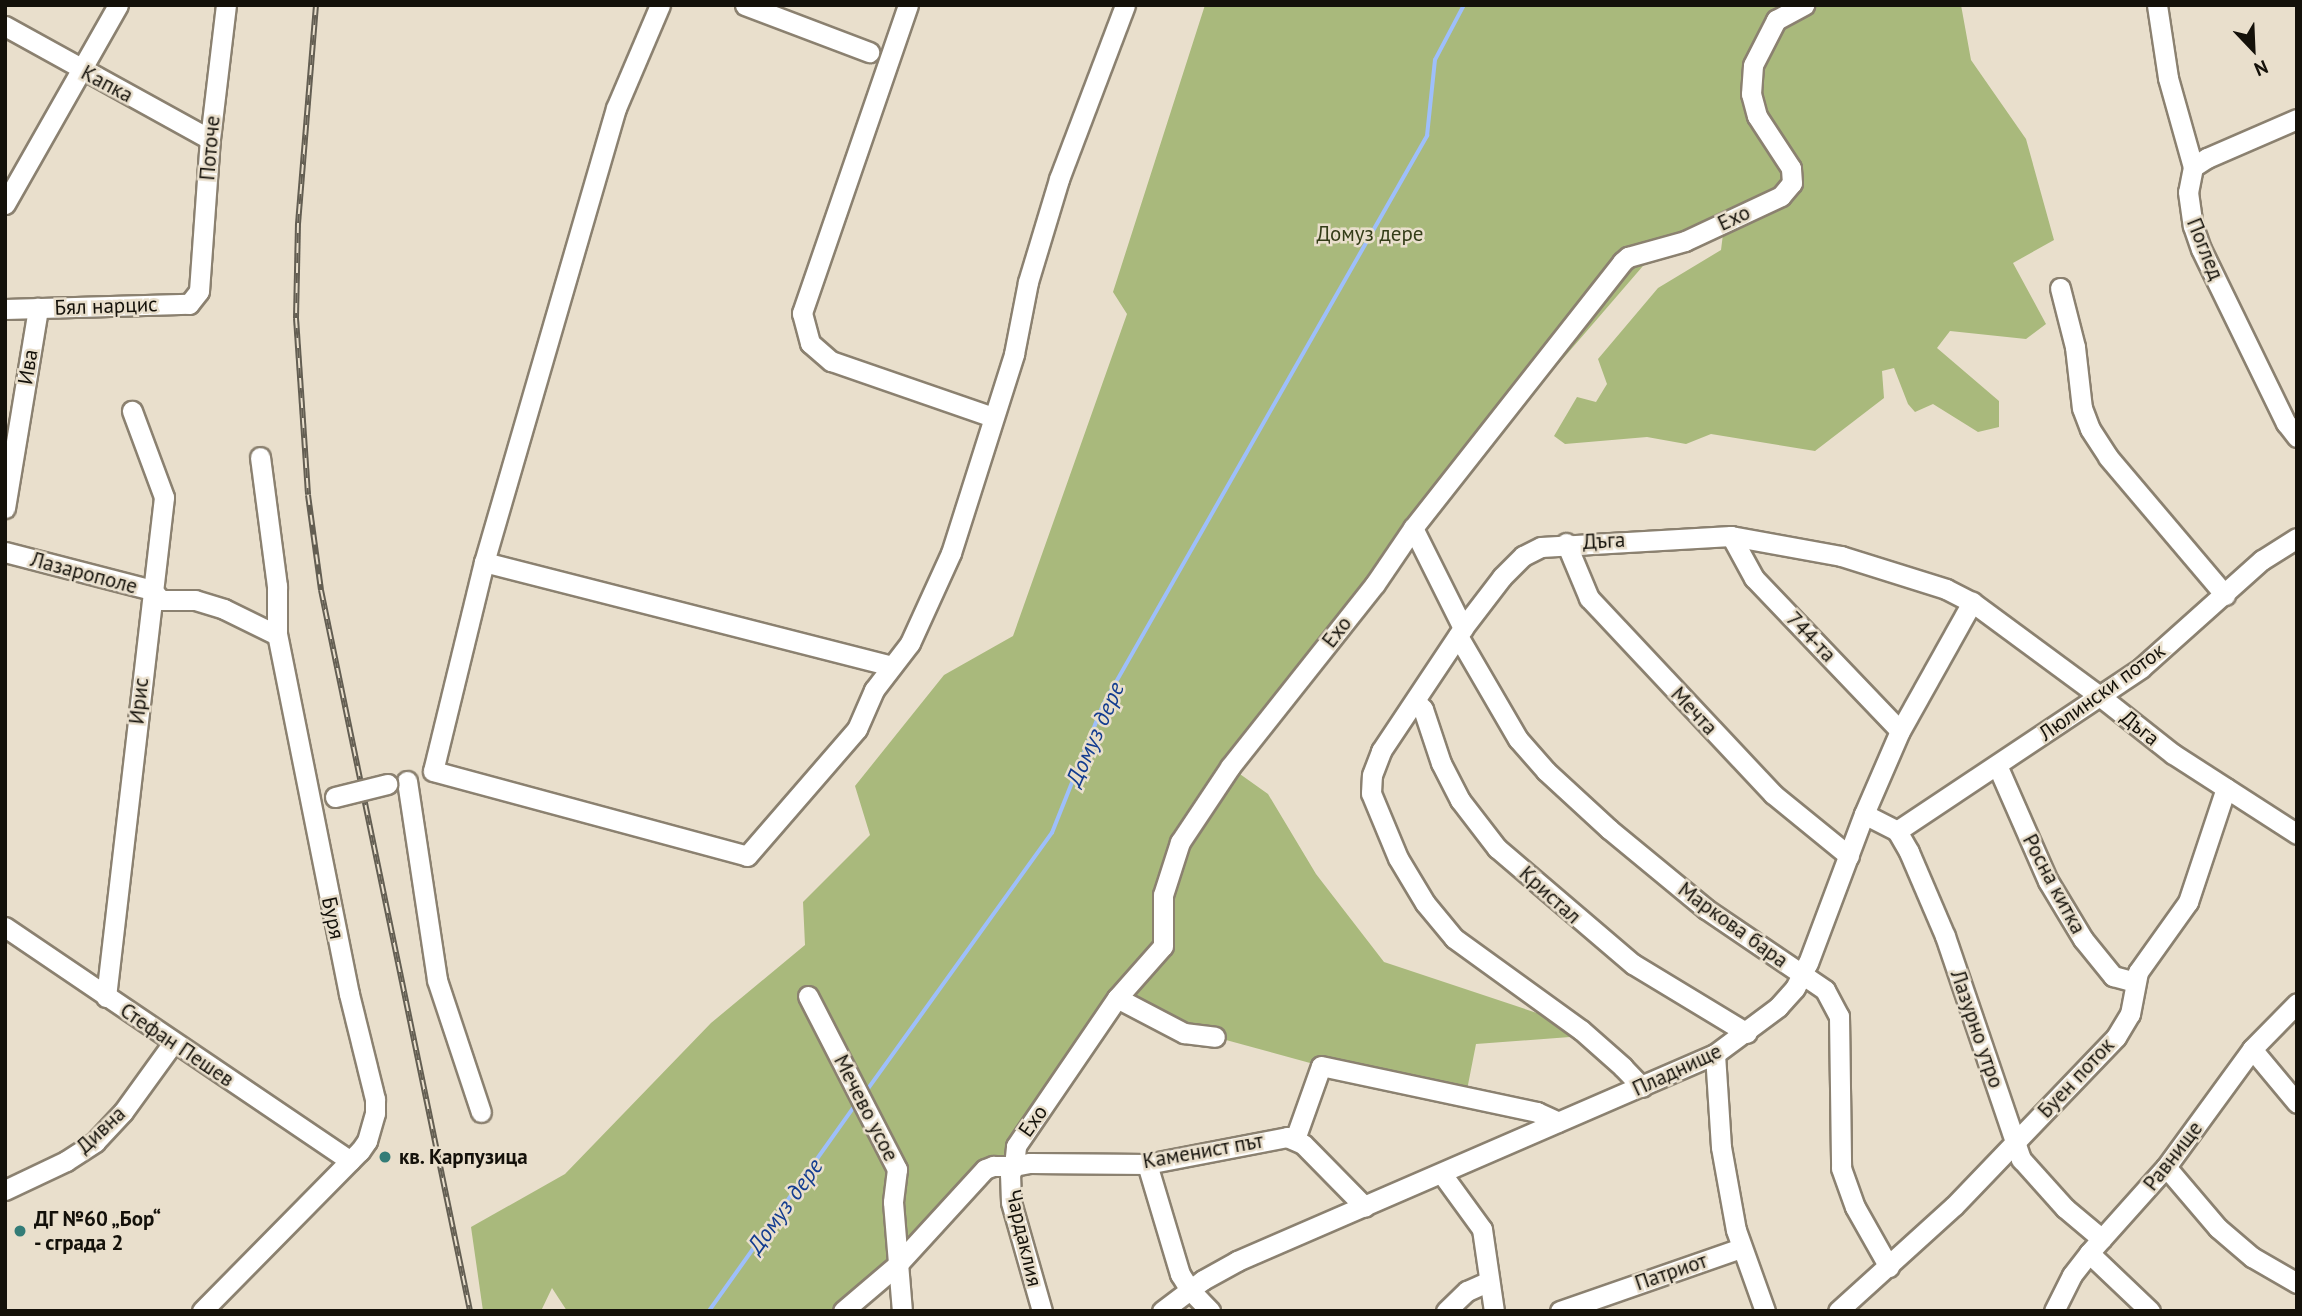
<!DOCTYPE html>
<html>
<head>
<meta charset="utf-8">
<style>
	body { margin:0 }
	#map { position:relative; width:2302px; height:1316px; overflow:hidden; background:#e9dfcc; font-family:"PT Sans",sans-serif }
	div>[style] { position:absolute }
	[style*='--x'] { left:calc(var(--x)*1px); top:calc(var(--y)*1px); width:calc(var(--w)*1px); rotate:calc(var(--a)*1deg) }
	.green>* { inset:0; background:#a9b97c }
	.stream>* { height:3.5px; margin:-1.75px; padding:0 1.75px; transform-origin:1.75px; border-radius:1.75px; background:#9ebffb }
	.roads { filter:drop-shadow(2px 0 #8b8170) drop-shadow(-2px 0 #8b8170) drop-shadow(0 2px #8b8170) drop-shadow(0 -2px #8b8170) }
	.minor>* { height:19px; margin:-9.5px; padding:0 9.5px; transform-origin:9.5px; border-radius:9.5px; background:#fff }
	.rail>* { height:6px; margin-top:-3px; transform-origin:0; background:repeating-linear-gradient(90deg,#e9dfcc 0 10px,#635e52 0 20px); box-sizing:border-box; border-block:2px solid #635e52 }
	.bridges { filter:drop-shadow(2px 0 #8b8170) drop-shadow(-2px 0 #8b8170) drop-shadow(0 2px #8b8170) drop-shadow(0 -2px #8b8170) }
	.minor-bridge>* { height:19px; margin:-9.5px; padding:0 9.5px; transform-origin:9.5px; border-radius:9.5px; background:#fff }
	.dots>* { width:19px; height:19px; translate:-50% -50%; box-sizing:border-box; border:4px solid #e9dfcc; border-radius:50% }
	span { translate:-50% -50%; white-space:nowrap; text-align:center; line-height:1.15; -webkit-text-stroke:5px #e9dfcc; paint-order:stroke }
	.street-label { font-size:21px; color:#14110a }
	.park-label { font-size:21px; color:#333c17 }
	.poi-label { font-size:21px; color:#14110a; font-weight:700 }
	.left { translate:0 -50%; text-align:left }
	.water-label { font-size:23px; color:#133c90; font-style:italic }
	.frame { position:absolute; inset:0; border:7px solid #14110a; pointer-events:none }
	.north { position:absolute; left:2218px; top:14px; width:70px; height:70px; -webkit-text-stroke:5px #e9dfcc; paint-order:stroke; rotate:157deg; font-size:19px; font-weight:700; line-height:28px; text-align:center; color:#14110a }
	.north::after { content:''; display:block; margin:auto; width:24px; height:32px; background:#14110a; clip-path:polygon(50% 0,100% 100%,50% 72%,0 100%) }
</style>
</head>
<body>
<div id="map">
	<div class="green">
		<i style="clip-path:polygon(1205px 5px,1961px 5px,1971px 60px,2026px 139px,2054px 240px,2013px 263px,2046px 324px,2026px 339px,1950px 331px,1937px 348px,1999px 401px,1999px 427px,1978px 432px,1933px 404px,1915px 412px,1908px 404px,1894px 368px,1882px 371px,1884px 398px,1815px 451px,1711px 434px,1686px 444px,1647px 437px,1565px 444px,1554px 436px,1577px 397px,1596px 402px,1607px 384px,1598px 359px,1658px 288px,1721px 250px,1723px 234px,1649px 259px,1510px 420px,1230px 767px,1268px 794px,1316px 874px,1384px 962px,1573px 1025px,1570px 1037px,1476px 1044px,1466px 1095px,1321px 1066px,1215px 1037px,1117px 998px,1014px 1166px,993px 1166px,843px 1311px,567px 1311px,552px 1288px,541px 1311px,483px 1311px,471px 1227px,565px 1174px,711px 1023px,805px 945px,803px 902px,870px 835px,855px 786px,944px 675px,1013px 636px,1127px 314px,1113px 292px)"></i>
	</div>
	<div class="stream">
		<i style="--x:865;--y:1093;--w:320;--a:-54.3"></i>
		<i style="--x:1052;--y:833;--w:138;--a:-68.3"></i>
		<i style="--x:1103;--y:705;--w:655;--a:-60.34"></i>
		<i style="--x:1427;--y:136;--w:76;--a:-84"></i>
		<i style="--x:1435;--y:60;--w:62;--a:-62.2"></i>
		<i style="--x:709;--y:1311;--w:254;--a:-54.6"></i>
	</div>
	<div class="roads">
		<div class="minor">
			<i style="--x:660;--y:5;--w:112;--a:113.1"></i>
			<i style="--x:616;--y:108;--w:473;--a:106.2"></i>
			<i style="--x:484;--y:562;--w:215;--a:103.7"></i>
			<i style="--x:433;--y:771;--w:325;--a:15.1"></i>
			<i style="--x:747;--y:856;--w:168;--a:-49.1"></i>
			<i style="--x:857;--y:729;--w:43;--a:-66.4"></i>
			<i style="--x:874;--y:690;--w:59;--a:-52.5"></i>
			<i style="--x:910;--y:643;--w:99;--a:-65.5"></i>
			<i style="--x:951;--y:553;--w:209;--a:-72.4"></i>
			<i style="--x:1014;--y:354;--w:73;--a:-79"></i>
			<i style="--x:1028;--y:282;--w:108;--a:-73.2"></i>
			<i style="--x:1059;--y:179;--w:186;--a:-69.2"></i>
			<i style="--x:745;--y:5;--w:133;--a:20.8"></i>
			<i style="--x:908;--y:5;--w:326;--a:109"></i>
			<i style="--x:802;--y:313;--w:31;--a:75"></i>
			<i style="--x:810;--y:343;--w:28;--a:41"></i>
			<i style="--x:831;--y:361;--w:171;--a:19.1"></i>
			<i style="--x:2157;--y:5;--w:74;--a:81.4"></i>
			<i style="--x:2168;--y:78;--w:92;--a:74.3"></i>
			<i style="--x:2193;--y:167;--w:25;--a:101"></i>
			<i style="--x:2188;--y:192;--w:34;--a:82"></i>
			<i style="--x:2193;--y:226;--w:24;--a:71"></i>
			<i style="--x:2201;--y:249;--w:194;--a:64"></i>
			<i style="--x:2286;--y:423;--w:18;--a:52"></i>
			<i style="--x:5;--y:26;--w:234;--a:28.9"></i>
			<i style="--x:2193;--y:167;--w:17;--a:-33"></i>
			<i style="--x:2207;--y:158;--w:98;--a:-23.4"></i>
			<i style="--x:5;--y:204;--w:229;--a:-60.4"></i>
			<i style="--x:2060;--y:288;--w:61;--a:75.7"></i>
			<i style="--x:2075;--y:347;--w:61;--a:83.5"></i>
			<i style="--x:2082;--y:408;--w:22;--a:69"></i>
			<i style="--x:2090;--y:429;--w:33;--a:57"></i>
			<i style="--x:2108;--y:457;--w:181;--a:49.7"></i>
			<i style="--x:5;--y:309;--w:184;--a:-1.6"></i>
			<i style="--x:189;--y:304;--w:16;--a:-52"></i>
			<i style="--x:199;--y:291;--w:152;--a:-85.9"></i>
			<i style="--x:210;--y:139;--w:135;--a:-83.2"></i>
			<i style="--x:5;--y:508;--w:203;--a:-80.6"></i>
			<i style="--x:1413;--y:528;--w:112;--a:63.4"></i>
			<i style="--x:1731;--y:536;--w:48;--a:61.3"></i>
			<i style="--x:1754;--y:578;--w:211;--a:46.3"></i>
			<i style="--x:1566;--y:543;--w:60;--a:67.3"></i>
			<i style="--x:1589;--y:598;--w:269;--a:46.8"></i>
			<i style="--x:1773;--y:794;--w:98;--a:39.2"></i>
			<i style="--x:5;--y:552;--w:152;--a:14.5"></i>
			<i style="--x:152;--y:590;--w:13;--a:48"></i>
			<i style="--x:161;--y:600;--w:34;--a:0"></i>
			<i style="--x:195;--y:600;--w:30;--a:17"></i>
			<i style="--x:224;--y:609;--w:59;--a:26.1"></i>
			<i style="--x:484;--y:562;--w:421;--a:14.3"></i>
			<i style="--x:1458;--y:636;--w:119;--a:59.8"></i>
			<i style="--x:1518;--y:739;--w:43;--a:48.8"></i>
			<i style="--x:1546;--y:771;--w:86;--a:42.6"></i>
			<i style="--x:1609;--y:829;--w:126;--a:39.5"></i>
			<i style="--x:1706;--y:909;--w:144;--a:34.2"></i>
			<i style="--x:1825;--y:990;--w:30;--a:62"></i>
			<i style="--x:1839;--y:1016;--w:152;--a:89.2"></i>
			<i style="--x:1841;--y:1168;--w:41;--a:70.3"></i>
			<i style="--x:1855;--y:1207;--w:69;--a:60.5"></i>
			<i style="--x:1415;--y:701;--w:11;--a:45"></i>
			<i style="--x:1423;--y:709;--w:57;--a:71.6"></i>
			<i style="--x:1441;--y:763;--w:42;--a:62.8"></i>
			<i style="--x:1460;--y:800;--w:61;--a:52.4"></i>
			<i style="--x:1497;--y:848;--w:179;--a:40.5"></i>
			<i style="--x:1633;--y:964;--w:133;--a:31.2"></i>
			<i style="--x:1997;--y:765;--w:127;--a:66.3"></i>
			<i style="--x:2048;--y:881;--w:68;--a:58.9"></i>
			<i style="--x:2083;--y:939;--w:48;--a:51"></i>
			<i style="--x:2113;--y:976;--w:23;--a:15"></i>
			<i style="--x:407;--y:781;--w:201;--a:81.4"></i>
			<i style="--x:437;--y:980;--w:139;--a:71.6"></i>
			<i style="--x:1864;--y:814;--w:37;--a:27"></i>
			<i style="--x:1897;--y:831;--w:24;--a:60"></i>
			<i style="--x:1909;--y:852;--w:91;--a:66.8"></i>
			<i style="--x:1945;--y:936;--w:236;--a:71.2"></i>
			<i style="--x:2021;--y:1159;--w:66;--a:48.1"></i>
			<i style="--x:2065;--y:1208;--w:48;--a:40"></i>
			<i style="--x:1897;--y:831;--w:293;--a:-33.7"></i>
			<i style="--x:2141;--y:668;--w:162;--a:-41.8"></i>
			<i style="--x:2262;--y:560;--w:41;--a:-32.2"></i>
			<i style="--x:5;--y:927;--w:417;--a:34.1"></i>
			<i style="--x:808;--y:996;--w:195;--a:62.8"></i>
			<i style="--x:897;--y:1169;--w:33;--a:97"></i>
			<i style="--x:893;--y:1202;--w:109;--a:85.3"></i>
			<i style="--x:106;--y:997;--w:503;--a:-83.38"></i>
			<i style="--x:164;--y:497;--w:92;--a:-110.4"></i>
			<i style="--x:1117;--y:998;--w:76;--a:27.6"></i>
			<i style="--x:1184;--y:1033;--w:31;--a:7"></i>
			<i style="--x:2252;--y:1049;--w:70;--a:50.2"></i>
			<i style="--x:1715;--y:1054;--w:93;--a:86.3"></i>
			<i style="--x:1721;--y:1147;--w:84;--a:79.8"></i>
			<i style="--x:1736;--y:1230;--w:86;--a:70.3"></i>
			<i style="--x:1642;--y:1087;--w:28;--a:-134"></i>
			<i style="--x:1623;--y:1067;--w:56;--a:-138.6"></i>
			<i style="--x:1581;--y:1030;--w:157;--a:-144.1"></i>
			<i style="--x:1454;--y:938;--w:45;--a:-129.6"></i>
			<i style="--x:1425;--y:903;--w:52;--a:-121"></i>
			<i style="--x:1398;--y:858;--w:70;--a:-112.6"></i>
			<i style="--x:1371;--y:793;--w:18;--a:-87"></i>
			<i style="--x:1372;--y:775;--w:26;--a:-69"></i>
			<i style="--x:1381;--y:751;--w:148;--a:-56.3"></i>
			<i style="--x:1463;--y:628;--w:64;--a:-52.6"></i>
			<i style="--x:1502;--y:577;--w:30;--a:-45"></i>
			<i style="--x:1523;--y:556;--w:20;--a:-27"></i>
			<i style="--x:1541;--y:547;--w:190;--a:-3.3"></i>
			<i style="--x:1731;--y:536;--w:112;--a:10.3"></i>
			<i style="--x:1841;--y:556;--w:110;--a:17.4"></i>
			<i style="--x:1946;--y:589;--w:29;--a:27"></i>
			<i style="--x:1972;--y:602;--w:160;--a:36.4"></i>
			<i style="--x:2101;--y:697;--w:92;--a:38.4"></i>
			<i style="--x:2173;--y:754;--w:148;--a:32.8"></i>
			<i style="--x:1295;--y:1139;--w:77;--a:-70.4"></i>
			<i style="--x:1321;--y:1066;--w:221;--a:12"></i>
			<i style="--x:1537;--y:1112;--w:23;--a:25"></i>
			<i style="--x:1147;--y:1164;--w:115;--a:73.3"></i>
			<i style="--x:1180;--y:1274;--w:19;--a:58"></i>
			<i style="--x:1190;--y:1290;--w:29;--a:46"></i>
			<i style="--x:2166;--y:1167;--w:80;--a:49.6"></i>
			<i style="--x:2218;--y:1228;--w:45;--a:40.5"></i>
			<i style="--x:2252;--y:1257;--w:52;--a:30"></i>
			<i style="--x:1442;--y:1174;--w:68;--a:54"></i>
			<i style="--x:1482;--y:1229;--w:83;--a:81.7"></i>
			<i style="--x:5;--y:1190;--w:68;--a:-25.4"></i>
			<i style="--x:66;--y:1161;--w:35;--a:-33"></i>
			<i style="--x:95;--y:1142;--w:41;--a:-47"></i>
			<i style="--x:123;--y:1112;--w:85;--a:-54.1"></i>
			<i style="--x:2089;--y:1253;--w:84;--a:43.6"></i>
			<i style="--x:202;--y:1311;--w:225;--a:-45.4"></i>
			<i style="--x:360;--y:1151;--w:12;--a:-55"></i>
			<i style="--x:367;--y:1141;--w:29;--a:-74"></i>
			<i style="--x:375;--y:1113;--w:14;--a:-90"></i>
			<i style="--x:375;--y:1099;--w:108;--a:-103.9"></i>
			<i style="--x:349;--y:994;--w:366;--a:-101.3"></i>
			<i style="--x:277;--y:635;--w:49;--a:-90"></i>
			<i style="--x:277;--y:586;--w:130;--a:-97.5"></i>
			<i style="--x:843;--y:1311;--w:71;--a:-40.4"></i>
			<i style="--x:897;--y:1265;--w:130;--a:-47.5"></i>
			<i style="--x:985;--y:1169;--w:9;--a:-21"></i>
			<i style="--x:993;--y:1166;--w:21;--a:0"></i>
			<i style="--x:1014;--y:1166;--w:20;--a:-84"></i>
			<i style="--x:1016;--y:1146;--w:179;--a:-55.7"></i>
			<i style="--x:1117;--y:998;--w:69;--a:-48.5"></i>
			<i style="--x:1163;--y:946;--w:51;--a:-90"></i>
			<i style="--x:1163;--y:895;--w:56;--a:-72.2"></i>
			<i style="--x:1180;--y:842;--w:90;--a:-56.3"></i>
			<i style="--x:1230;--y:767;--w:233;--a:-51.6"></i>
			<i style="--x:1375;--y:584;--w:68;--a:-55.8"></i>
			<i style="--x:1413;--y:528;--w:338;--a:-51.8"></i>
			<i style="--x:1622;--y:262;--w:8;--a:-40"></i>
			<i style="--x:1628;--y:257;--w:59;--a:-15.7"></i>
			<i style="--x:1685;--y:241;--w:106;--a:-25.1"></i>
			<i style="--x:1781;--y:196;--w:17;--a:-50"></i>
			<i style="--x:1792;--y:183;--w:15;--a:-94"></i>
			<i style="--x:1791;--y:168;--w:62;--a:-123.2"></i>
			<i style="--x:1757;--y:116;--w:23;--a:-105"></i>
			<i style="--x:1751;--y:94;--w:29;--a:-86"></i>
			<i style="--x:1753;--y:65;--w:51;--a:-62.9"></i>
			<i style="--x:1776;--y:20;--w:32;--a:-28"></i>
			<i style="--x:1042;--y:1311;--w:113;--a:-105.9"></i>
			<i style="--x:1011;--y:1202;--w:28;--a:-92"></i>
			<i style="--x:1010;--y:1174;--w:9;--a:-63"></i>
			<i style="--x:1014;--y:1166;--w:16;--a:-11"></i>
			<i style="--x:1030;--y:1163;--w:117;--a:0.5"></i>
			<i style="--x:1147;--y:1164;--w:143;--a:-10.9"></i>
			<i style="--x:1287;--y:1137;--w:17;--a:24"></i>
			<i style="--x:1303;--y:1144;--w:88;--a:45.5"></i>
			<i style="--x:1162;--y:1311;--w:51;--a:-37.1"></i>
			<i style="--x:1203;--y:1280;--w:39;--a:-29"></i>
			<i style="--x:1237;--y:1261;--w:521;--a:-23.42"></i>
			<i style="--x:1715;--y:1054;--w:79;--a:-36.7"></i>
			<i style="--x:1778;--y:1007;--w:25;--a:-48"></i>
			<i style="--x:1795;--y:988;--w:28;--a:-63"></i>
			<i style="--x:1808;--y:963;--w:159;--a:-69.4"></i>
			<i style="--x:1864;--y:814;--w:90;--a:-66.6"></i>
			<i style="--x:1900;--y:731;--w:148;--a:-60.8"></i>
			<i style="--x:1446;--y:1311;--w:29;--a:-44"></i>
			<i style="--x:1467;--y:1291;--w:24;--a:-24"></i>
			<i style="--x:1560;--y:1311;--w:192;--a:-19.2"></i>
			<i style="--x:1838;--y:1311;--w:156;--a:-42.2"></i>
			<i style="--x:1954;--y:1206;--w:234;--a:-46.2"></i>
			<i style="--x:2116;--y:1037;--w:27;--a:-59"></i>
			<i style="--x:2130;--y:1014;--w:43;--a:-79.2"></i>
			<i style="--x:2138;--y:972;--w:86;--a:-54.5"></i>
			<i style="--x:2188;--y:902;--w:120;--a:-71.6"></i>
			<i style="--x:2054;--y:1311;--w:40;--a:-63.4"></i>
			<i style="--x:2072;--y:1275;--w:28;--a:-52"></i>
			<i style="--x:2089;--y:1253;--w:115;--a:-48.2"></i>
			<i style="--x:2166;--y:1167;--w:146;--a:-53.9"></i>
			<i style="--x:2252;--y:1049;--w:64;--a:-45.6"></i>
		</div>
	</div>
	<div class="rail">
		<i style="--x:316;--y:5;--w:219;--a:94.7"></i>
		<i style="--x:298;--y:223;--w:95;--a:91.2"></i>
		<i style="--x:296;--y:318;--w:177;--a:86.1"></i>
		<i style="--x:308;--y:495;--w:96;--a:82.2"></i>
		<i style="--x:321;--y:590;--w:736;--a:78.32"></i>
	</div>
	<div class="bridges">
		<div class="minor-bridge">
			<i style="--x:335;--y:797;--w:54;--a:-14"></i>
		</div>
	</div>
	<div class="dots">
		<i style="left:385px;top:1157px;background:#337c77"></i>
		<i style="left:20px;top:1231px;background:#337c77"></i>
	</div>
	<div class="street-label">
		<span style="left:107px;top:84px;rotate:28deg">Капка</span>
		<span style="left:210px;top:148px;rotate:-85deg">Поточе</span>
		<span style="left:1734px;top:218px;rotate:-25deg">Ехо</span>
		<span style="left:2205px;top:249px;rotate:68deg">Поглед</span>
		<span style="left:106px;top:306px;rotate:-2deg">Бял нарцис</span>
		<span style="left:28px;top:367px;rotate:-81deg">Ива</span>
		<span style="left:1604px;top:541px;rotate:-3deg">Дъга</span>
		<span style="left:84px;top:573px;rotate:15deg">Лазарополе</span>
		<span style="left:1337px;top:632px;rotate:-52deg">Ехо</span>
		<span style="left:1811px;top:637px;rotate:46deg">744-та</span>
		<span style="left:2102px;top:692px;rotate:-36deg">Люлински поток</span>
		<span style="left:139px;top:701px;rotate:-84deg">Ирис</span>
		<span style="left:1694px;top:711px;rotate:47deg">Мечта</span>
		<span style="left:2140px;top:728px;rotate:39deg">Дъга</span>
		<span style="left:2054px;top:884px;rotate:62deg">Росна китка</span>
		<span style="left:1550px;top:895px;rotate:42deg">Кристал</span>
		<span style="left:333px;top:918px;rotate:78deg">Буря</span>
		<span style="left:1733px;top:925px;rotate:36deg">Маркова бара</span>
		<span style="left:1977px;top:1029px;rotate:71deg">Лазурно утро</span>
		<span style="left:177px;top:1045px;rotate:34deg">Стефан Пешев</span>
		<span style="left:1677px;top:1070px;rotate:-25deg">Пладнище</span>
		<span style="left:2076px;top:1078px;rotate:-47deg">Буен поток</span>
		<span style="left:866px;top:1108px;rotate:63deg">Мечево усое</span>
		<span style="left:1033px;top:1121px;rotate:-55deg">Ехо</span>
		<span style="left:101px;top:1130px;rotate:-43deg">Дивна</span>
		<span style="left:1203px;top:1151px;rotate:-10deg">Каменист път</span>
		<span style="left:2173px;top:1156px;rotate:-52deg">Равнище</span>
		<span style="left:1024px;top:1238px;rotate:77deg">Чардаклия</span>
		<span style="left:1671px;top:1272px;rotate:-19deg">Патриот</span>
	</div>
	<div class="park-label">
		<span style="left:1370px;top:234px">Домуз дере</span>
	</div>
	<div class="poi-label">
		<span class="left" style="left:399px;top:1157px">кв. Карпузица</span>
		<span class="left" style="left:34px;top:1231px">ДГ №60 „Бор“<br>- сграда 2</span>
	</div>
	<div class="water-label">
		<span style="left:1095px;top:734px;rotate:-66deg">Домуз дере</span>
		<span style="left:785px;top:1206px;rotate:-54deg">Домуз дере</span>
	</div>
	<div class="frame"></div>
	<div class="north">N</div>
</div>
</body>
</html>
